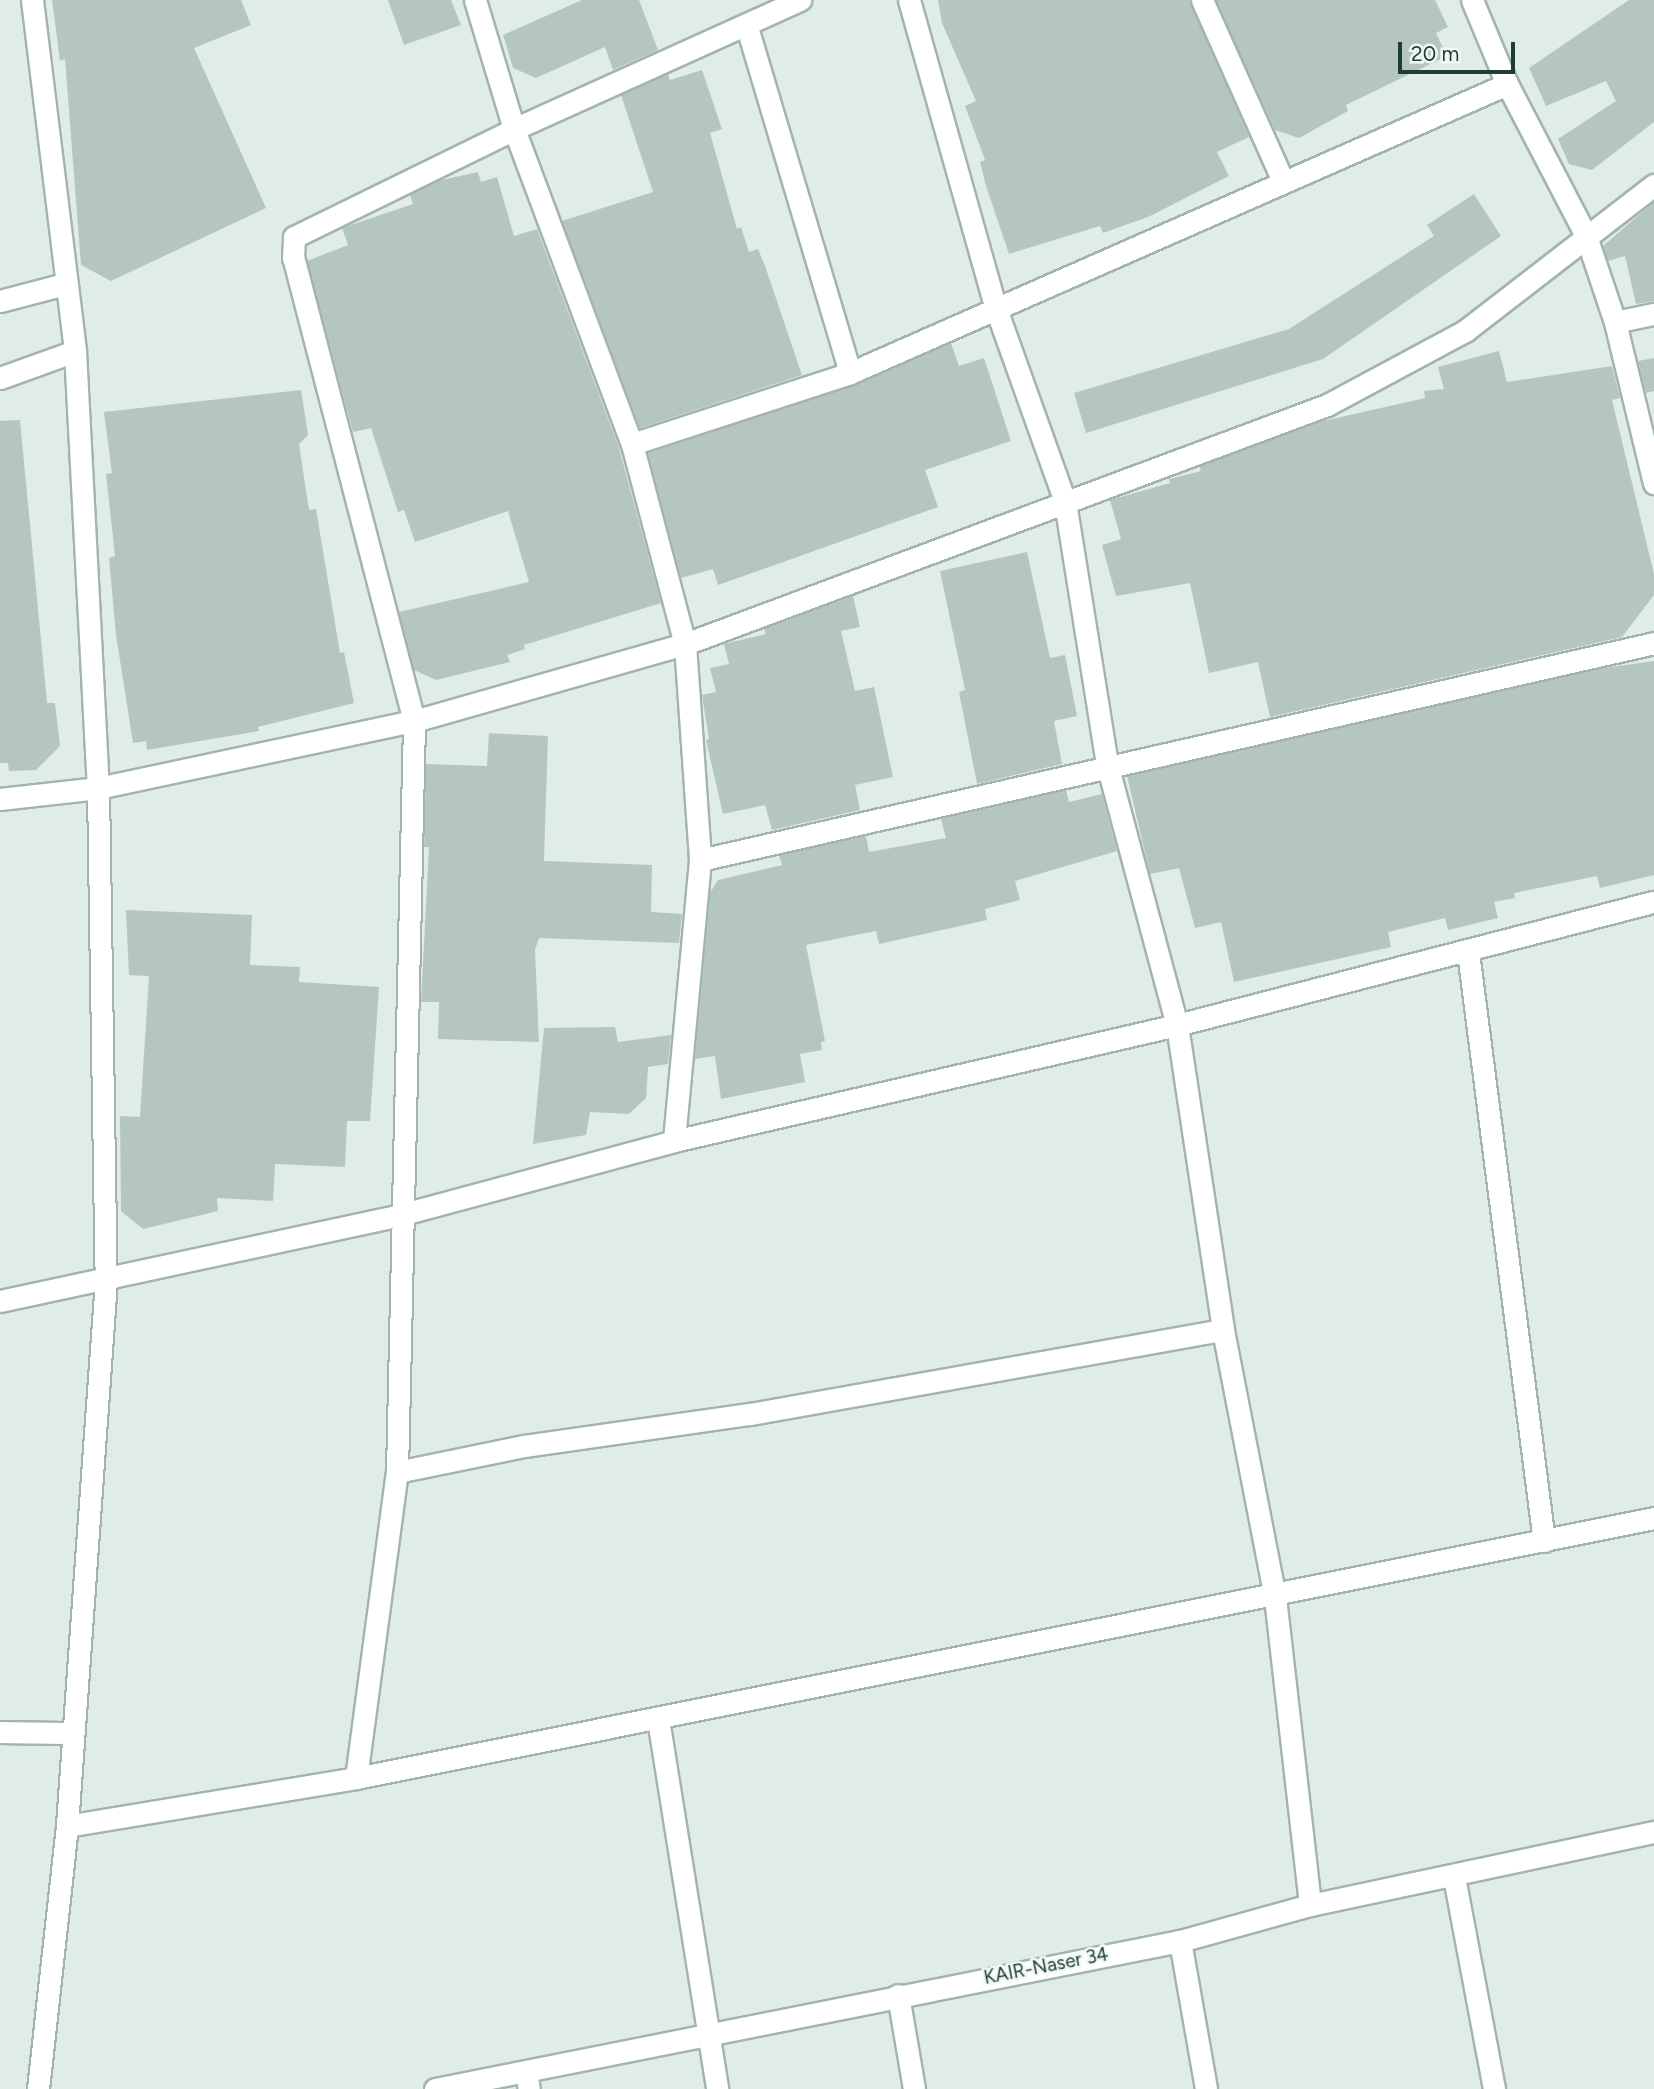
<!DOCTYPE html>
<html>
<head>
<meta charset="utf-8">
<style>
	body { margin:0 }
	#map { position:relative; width:1654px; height:2089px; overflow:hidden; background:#e0ece7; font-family:Figtree,sans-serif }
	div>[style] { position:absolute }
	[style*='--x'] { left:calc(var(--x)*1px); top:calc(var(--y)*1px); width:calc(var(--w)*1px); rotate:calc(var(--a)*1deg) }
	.building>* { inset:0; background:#b5c6c0 }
	.roads { filter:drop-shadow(2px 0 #a2b4ae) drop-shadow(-2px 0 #a2b4ae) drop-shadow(0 2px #a2b4ae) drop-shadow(0 -2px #a2b4ae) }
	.street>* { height:21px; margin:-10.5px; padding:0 10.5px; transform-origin:10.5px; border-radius:10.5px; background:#fff }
	.secondary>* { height:21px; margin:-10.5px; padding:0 10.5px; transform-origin:10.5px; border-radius:10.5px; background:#fff }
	span { translate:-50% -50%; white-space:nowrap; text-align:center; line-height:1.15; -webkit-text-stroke:5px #f0f8f4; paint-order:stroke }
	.street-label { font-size:19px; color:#1f3d36 }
	.scale { position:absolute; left:1398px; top:42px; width:117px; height:32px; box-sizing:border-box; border:4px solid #1f3d36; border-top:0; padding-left:9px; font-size:21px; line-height:24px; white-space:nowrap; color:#1f3d36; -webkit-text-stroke:5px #f0f8f4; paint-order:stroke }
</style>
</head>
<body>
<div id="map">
	<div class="building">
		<i style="clip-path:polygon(52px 0,241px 0,251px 25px,194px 48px,266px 208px,111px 281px,81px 265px,65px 59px,60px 61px)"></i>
		<i style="clip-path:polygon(388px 0,451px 0,461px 25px,404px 45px)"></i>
		<i style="clip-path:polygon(582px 0,639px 0,658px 50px,613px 70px,605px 47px,536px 78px,513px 68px,503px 35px)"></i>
		<i style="clip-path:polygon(938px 0,1189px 0,1249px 137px,1217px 152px,1229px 176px,1148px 217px,1103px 233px,1100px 226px,1009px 254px,986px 186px,980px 162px,985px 160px,965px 106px,976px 101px,942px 23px)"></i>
		<i style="clip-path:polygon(1216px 0,1435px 0,1448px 27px,1436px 33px,1447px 56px,1346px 105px,1348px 111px,1299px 138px,1275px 130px)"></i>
		<i style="clip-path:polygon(1629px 0,1654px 0,1654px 122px,1592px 170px,1569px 164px,1558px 139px,1616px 101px,1606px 81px,1546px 106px,1529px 68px)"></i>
		<i style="clip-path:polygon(702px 70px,722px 129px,710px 133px,737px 229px,741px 227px,749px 252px,758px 249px,765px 266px,802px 375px,640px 428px,562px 221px,653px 192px,621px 95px,668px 74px,670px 80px)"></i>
		<i style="clip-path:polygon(478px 172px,481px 182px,497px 177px,514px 236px,537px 229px,619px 448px,661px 603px,524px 645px,525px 649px,507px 655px,510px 662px,436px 680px,414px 670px,399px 612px,529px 582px,508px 511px,415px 542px,404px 510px,398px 512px,371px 428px,353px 432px,307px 261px,348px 245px,342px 228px,413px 204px,410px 195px,437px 181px)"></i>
		<i style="clip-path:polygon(1474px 194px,1501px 236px,1323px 359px,1086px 433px,1074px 393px,1289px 329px,1434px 236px,1427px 225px)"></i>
		<i style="clip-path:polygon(1654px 202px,1654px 301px,1636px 304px,1625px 256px,1608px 261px,1603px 246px)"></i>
		<i style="clip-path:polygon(951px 343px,959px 366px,984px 358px,1011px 441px,925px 470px,938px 507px,718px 585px,713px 569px,681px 578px,648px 453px,854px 385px)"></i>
		<i style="clip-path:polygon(1499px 351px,1507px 382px,1612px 366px,1620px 398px,1612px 400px,1654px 574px,1654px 595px,1622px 637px,1270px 717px,1258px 662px,1209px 673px,1190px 583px,1116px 596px,1102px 545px,1121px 539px,1110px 500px,1170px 483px,1169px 479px,1201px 471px,1199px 466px,1319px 422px,1425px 398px,1424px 391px,1444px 389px,1438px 367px)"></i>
		<i style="clip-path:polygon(1654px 358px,1654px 391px,1646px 393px,1638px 361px)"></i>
		<i style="clip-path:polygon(301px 390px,308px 435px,299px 444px,309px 510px,316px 509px,340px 653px,344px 652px,354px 703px,258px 727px,259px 731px,147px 750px,146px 741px,133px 743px,116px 635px,109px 558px,115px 556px,106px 474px,112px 473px,104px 412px)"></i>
		<i style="clip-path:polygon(20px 420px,47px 703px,55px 703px,60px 746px,36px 770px,9px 771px,8px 763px,0 763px,0 421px)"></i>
		<i style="clip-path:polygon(1027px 552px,1050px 658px,1065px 655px,1077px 716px,1054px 721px,1062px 764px,977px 784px,959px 692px,965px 690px,940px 571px)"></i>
		<i style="clip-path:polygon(853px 596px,860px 627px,841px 631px,855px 691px,874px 687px,893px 777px,855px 785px,860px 810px,772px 830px,765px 805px,723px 814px,706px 740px,709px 739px,702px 695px,716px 692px,710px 668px,729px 664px,724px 644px,766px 634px,764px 629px)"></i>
		<i style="clip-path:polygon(1654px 661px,1654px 875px,1600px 888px,1597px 876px,1514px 893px,1515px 898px,1494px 902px,1498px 918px,1448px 930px,1445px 918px,1388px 932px,1391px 947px,1234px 982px,1221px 922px,1195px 928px,1179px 868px,1150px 874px,1127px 776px,1597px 669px)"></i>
		<i style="clip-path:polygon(489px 733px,548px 736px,544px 861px,652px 865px,651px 912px,682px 914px,679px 943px,539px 938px,535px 950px,539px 1042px,438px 1039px,439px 1002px,421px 1002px,429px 847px,424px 847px,426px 764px,487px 766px)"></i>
		<i style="clip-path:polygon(1066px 790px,1069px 802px,1102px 794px,1117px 851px,1015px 881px,1020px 900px,985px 909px,987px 920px,879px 944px,876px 931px,806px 945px,825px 1041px,821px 1042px,822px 1050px,800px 1054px,805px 1082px,721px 1099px,715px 1056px,695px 1059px,710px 893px,718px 880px,782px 865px,779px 855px,866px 836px,869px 852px,946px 838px,941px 819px)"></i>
		<i style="clip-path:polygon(126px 910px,252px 915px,250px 965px,300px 967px,299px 982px,379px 987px,370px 1121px,347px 1121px,345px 1167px,275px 1164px,273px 1201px,217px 1198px,218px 1211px,143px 1229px,121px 1211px,120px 1116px,140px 1117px,149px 976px,129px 975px)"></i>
		<i style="clip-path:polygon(615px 1027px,618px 1042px,671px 1035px,668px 1064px,648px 1067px,646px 1098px,629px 1114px,590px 1112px,586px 1135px,533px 1144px,544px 1028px)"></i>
	</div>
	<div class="roads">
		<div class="street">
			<i style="--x:475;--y:0;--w:135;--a:73.2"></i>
			<i style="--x:514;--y:129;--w:336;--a:69.5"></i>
			<i style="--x:632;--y:444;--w:207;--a:75.2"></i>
			<i style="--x:685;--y:644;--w:217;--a:86"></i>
			<i style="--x:700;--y:860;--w:282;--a:95.3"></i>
			<i style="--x:909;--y:0;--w:318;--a:74.3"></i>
			<i style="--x:995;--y:306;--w:208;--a:70.3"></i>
			<i style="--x:1065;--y:502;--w:265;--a:80.9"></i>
			<i style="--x:1107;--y:764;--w:270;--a:75"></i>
			<i style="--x:1177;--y:1025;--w:308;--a:81.4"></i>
			<i style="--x:1223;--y:1330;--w:272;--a:79"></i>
			<i style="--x:1275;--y:1597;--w:310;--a:83.5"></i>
			<i style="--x:1202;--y:0;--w:198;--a:65.9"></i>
			<i style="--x:1472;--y:0;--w:91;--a:67.4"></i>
			<i style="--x:1507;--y:84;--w:171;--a:62.5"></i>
			<i style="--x:1586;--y:236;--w:91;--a:71.4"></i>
			<i style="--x:1615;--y:322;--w:166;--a:76.4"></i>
			<i style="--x:747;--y:27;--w:361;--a:73.4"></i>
			<i style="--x:0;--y:301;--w:67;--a:-14.7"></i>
			<i style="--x:1615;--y:322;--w:40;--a:-12"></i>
			<i style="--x:0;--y:378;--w:80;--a:-19.8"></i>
			<i style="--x:632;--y:444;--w:229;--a:-18"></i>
			<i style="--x:850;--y:373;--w:718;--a:-23.74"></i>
			<i style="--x:0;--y:799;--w:99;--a:-6.4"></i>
			<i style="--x:98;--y:788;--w:323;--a:-12"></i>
			<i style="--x:414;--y:721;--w:282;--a:-15.9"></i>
			<i style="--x:685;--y:644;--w:685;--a:-20.42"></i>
			<i style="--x:1327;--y:405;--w:157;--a:-28.2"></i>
			<i style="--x:1465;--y:331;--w:239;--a:-37.7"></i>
			<i style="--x:700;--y:860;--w:978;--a:-12.81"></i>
			<i style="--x:1468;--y:952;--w:594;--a:82.65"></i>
			<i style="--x:0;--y:1301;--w:409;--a:-12.1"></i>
			<i style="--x:400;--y:1215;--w:284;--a:-15.1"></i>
			<i style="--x:674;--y:1141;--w:516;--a:-12.99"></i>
			<i style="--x:1177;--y:1025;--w:493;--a:-14.5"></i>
			<i style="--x:397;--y:1472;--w:130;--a:-11.6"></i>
			<i style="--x:524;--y:1446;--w:228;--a:-8.1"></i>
			<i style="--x:750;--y:1414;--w:480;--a:-10.1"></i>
			<i style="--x:658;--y:1719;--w:375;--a:80.9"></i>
			<i style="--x:0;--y:1732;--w:71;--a:0.8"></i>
			<i style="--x:356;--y:1778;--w:309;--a:-82.4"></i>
			<i style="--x:397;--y:1472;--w:751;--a:-88.7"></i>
			<i style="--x:414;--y:721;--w:479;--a:-104.6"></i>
			<i style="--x:293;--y:258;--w:21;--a:-87"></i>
			<i style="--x:294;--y:237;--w:245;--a:-26.1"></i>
			<i style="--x:514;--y:129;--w:314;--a:-24.3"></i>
			<i style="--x:67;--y:1826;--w:293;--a:-9.4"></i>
			<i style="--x:356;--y:1778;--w:1324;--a:-11.33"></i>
			<i style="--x:1454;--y:1877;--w:216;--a:79.3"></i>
			<i style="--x:1180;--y:1941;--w:150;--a:80"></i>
			<i style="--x:898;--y:1995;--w:95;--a:80.3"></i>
			<i style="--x:526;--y:2071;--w:18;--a:81"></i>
		</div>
		<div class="secondary">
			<i style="--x:32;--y:0;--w:354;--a:83"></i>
			<i style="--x:75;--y:351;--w:438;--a:87"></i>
			<i style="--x:98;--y:788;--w:492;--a:89.1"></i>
			<i style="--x:106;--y:1280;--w:547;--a:94.09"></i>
			<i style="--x:67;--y:1826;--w:265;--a:96.3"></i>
			<i style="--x:435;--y:2089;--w:760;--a:-11.24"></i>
			<i style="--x:1180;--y:1941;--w:135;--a:-15.5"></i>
			<i style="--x:1310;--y:1905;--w:352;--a:-12"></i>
		</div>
	</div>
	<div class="street-label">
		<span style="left:1046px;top:1966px;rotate:-11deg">KAIR-Naser 34</span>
	</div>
	<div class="scale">20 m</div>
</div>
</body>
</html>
